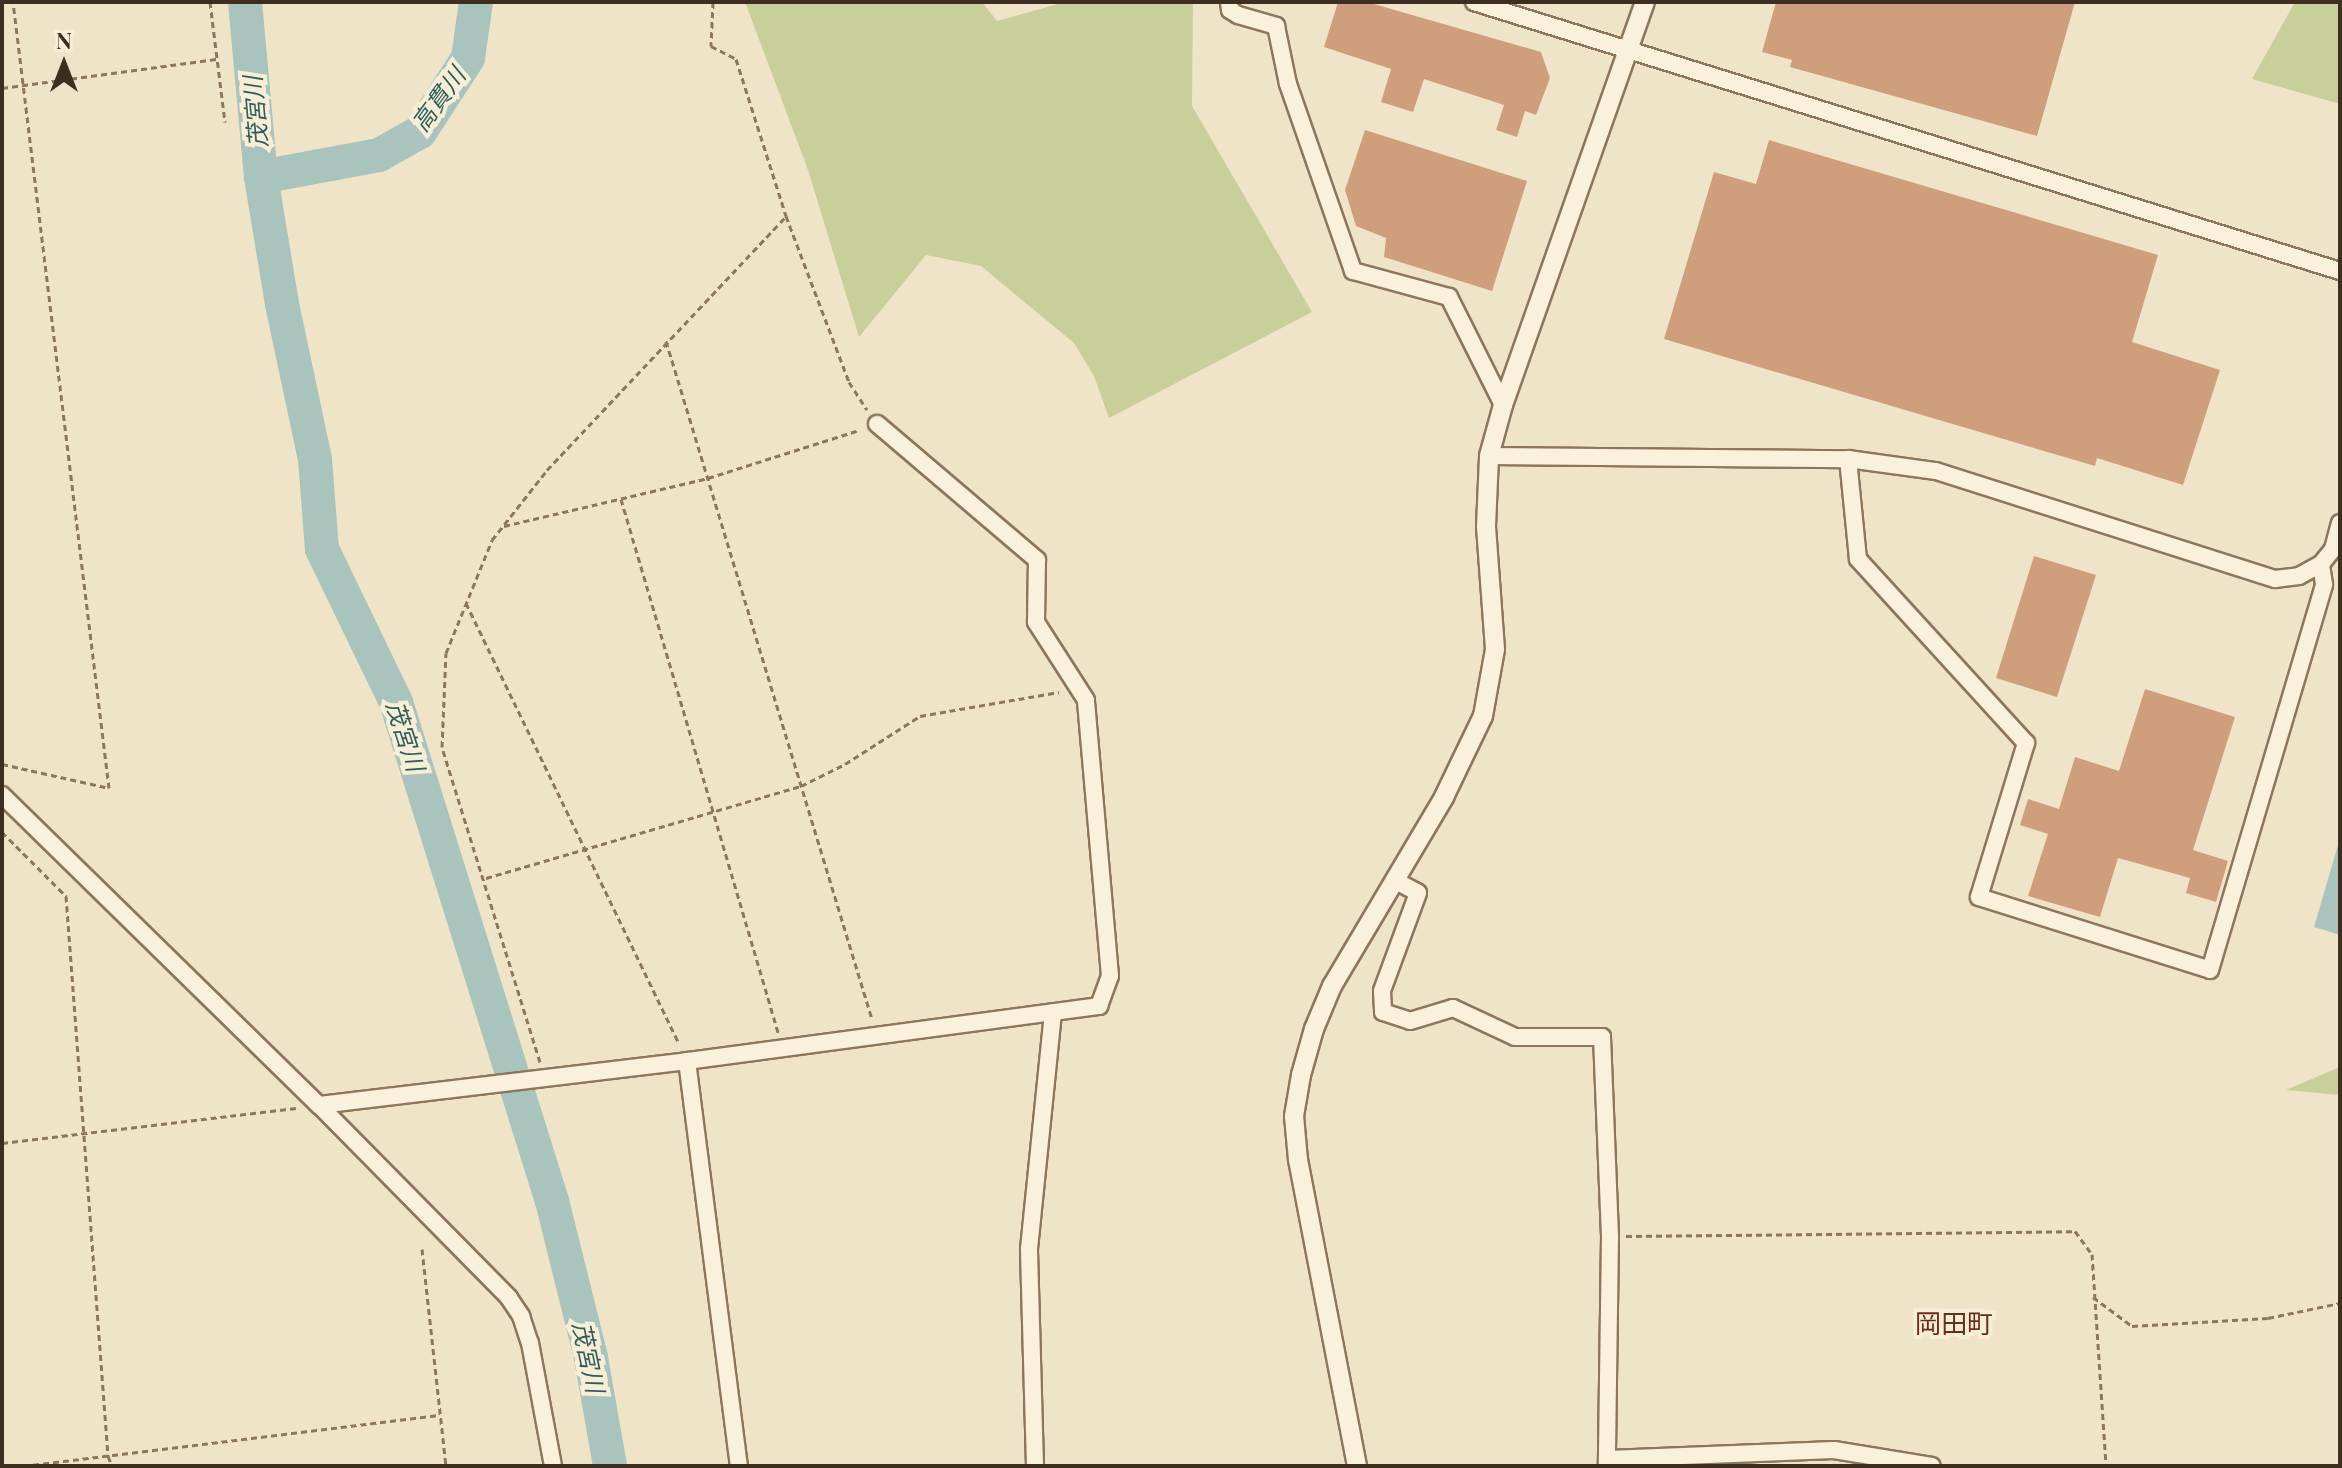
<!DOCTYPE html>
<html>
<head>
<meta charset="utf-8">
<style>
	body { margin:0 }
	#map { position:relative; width:2342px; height:1468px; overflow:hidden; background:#f0e4c8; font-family:"Playfair Display","Noto Sans JP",serif }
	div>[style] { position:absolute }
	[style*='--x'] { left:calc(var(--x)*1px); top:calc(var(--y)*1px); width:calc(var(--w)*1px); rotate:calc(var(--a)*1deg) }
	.green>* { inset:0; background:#c9cf9b }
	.water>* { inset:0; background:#a9c4bc }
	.river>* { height:34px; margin:-17px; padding:0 17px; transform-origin:17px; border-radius:17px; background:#a9c4bc }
	.building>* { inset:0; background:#cf9f7d }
	.path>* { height:3px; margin-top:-1.5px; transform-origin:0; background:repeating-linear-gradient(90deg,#8d765c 0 6px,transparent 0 10px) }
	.roads { filter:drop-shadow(2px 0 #8d765c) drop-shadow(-2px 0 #8d765c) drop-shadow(0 2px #8d765c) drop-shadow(0 -2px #8d765c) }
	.minor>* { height:16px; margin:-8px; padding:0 8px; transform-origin:8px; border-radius:8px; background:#faf1dc }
	.tertiary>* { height:18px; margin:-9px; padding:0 9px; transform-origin:9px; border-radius:9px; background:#faf1dc }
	span { translate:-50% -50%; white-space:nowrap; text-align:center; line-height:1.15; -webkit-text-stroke:8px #f7eed8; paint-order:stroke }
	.water-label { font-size:24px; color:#2f5d5a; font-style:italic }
	.quarter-label { font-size:26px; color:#6b2e1e }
	.frame { position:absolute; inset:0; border:4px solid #3d2e20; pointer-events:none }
	.north { position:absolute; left:24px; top:24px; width:80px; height:80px; -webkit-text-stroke:6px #f7eed8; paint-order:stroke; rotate:0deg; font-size:22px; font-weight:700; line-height:32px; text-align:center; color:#3d2e20 }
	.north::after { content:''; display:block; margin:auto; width:28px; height:36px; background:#3d2e20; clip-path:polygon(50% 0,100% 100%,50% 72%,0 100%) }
</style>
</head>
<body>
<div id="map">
	<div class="green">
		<i style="clip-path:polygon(745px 2px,982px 2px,997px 21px,1065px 2px,1193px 2px,1192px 106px,1312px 312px,1109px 418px,1094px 376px,1074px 343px,981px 266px,926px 255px,859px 337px,808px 170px)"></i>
		<i style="clip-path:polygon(2295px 2px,2340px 2px,2340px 104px,2252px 79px)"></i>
		<i style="clip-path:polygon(2340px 1067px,2340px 1095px,2286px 1090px)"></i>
	</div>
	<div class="water">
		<i style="clip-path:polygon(2340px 838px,2340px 935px,2314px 927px)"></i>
	</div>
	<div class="river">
		<i style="--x:245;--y:2;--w:176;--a:84.8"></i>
		<i style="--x:261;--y:177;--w:129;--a:80.6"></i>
		<i style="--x:282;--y:304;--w:158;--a:78"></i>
		<i style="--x:315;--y:459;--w:90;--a:85.6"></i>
		<i style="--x:322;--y:549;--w:170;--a:64.2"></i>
		<i style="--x:396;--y:702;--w:523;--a:72.64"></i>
		<i style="--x:552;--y:1201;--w:162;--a:76"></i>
		<i style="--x:591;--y:1358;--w:110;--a:80"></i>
		<i style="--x:261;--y:177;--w:120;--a:-10.6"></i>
		<i style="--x:379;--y:155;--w:47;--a:-29.3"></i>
		<i style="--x:420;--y:132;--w:88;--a:-57"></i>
		<i style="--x:468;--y:58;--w:57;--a:-81.9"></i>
	</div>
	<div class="building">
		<i style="clip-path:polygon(1338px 2px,1367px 2px,1541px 52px,1550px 78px,1536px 115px,1525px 111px,1517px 137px,1496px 130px,1504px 105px,1424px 79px,1413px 112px,1381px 102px,1391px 69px,1324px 47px)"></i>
		<i style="clip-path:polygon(1776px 2px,2075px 2px,2037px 136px,1790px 67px,1792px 60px,1762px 52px)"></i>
		<i style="clip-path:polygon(1365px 130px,1527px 181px,1492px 291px,1384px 257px,1386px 238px,1356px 226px,1345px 190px)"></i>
		<i style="clip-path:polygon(1769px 140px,2158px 255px,2132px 342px,2220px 370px,2183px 485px,2097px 458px,2095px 466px,1664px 339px,1714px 172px,1756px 184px)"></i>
		<i style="clip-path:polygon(2034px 556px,2096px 575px,2057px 697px,1996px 678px)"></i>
		<i style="clip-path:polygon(2145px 689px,2235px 717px,2193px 850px,2228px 861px,2216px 902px,2186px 893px,2190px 878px,2118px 858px,2100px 917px,2028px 896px,2048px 834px,2020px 825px,2028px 799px,2059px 809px,2075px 757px,2119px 771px)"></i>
	</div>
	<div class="path">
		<i style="--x:210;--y:2;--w:121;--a:82.9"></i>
		<i style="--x:713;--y:2;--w:44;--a:92.6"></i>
		<i style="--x:711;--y:46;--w:28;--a:27"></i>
		<i style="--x:736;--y:59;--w:165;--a:72.3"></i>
		<i style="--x:786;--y:216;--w:178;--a:69.2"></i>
		<i style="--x:849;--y:382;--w:33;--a:57"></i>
		<i style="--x:2;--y:88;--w:216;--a:-7.7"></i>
		<i style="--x:666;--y:341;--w:709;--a:73.1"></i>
		<i style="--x:621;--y:499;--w:556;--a:73.59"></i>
		<i style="--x:504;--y:526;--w:210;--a:-13.2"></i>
		<i style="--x:708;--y:478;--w:158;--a:-17.6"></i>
		<i style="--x:466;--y:603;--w:489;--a:64.2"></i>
		<i style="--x:2;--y:764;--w:110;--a:12.6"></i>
		<i style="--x:109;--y:788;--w:792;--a:-96.96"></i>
		<i style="--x:2;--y:832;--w:91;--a:45"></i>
		<i style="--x:66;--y:896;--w:562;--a:85.71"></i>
		<i style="--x:108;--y:1456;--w:11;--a:68"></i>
		<i style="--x:486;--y:878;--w:328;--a:-16.3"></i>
		<i style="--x:801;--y:786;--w:49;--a:-26.6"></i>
		<i style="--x:845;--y:764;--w:89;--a:-32.6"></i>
		<i style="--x:920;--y:716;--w:141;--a:-9.8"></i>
		<i style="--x:540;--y:1062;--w:330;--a:-107.3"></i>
		<i style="--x:442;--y:747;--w:94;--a:-87.6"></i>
		<i style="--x:446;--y:653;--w:122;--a:-67.8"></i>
		<i style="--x:492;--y:540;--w:89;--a:-51.8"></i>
		<i style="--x:547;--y:470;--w:349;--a:-46.7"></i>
		<i style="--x:2;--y:1143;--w:296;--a:-6.8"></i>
		<i style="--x:1626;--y:1236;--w:449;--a:-0.6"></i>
		<i style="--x:2075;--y:1231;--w:29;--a:54"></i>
		<i style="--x:2092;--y:1254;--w:212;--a:86.2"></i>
		<i style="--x:422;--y:1249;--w:218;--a:83.7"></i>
		<i style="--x:2093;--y:1297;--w:49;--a:36.6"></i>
		<i style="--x:2132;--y:1326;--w:136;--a:-3.4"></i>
		<i style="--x:2268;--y:1318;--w:74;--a:-11.8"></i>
		<i style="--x:23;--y:1466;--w:419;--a:-7"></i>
	</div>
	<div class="roads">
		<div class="minor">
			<i style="--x:1229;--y:2;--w:8;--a:83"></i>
			<i style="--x:1230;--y:10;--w:9;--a:32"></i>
			<i style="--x:1238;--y:15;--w:40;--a:16"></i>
			<i style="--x:1276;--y:26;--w:59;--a:78.3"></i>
			<i style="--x:1288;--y:84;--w:198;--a:70.8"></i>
			<i style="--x:1353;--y:271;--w:99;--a:15.2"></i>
			<i style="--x:1449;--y:297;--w:121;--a:63.4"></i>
			<i style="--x:1474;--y:2;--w:907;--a:17.26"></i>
			<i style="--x:1489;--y:456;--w:359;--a:0.5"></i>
			<i style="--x:1848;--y:459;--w:89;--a:7.8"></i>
			<i style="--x:1936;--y:471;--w:356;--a:17.7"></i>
			<i style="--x:2275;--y:579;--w:24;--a:-7"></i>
			<i style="--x:2299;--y:576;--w:25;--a:-29"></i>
			<i style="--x:2321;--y:564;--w:19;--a:-51"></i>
			<i style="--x:2333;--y:549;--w:27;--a:-75"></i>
			<i style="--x:1848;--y:459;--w:100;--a:84.3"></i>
			<i style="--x:1858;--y:559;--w:249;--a:47.6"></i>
			<i style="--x:2026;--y:743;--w:161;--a:107"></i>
			<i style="--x:1979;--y:897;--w:242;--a:17.5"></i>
			<i style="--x:2210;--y:970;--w:402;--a:-73.5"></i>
			<i style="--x:2324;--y:584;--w:20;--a:-99"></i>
			<i style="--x:2;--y:795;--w:443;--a:44.4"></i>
			<i style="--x:319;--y:1105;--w:271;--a:45.4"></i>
			<i style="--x:509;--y:1298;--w:22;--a:56"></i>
			<i style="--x:521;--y:1316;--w:28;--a:72"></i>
			<i style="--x:530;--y:1343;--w:125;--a:79.4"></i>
			<i style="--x:1394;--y:880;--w:27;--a:28"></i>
			<i style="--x:1418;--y:893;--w:104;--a:110.2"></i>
			<i style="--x:1382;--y:991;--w:21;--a:87"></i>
			<i style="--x:1383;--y:1012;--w:28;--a:18"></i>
			<i style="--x:1410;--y:1021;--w:45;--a:-16.8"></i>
			<i style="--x:1453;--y:1008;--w:68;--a:25.1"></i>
			<i style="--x:1515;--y:1037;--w:87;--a:0"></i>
			<i style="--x:1602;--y:1037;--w:200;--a:87.7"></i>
			<i style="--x:1610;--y:1237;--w:229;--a:90.8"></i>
			<i style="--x:687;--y:1061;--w:408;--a:82.7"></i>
			<i style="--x:319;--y:1105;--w:371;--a:-6.8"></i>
			<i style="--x:687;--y:1061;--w:416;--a:-7.6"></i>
			<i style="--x:1099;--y:1006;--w:32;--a:-70"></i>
			<i style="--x:1110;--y:976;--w:277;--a:-95"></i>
			<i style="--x:1086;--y:700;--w:93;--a:-122.7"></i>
			<i style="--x:1036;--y:622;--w:62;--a:-89.1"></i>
			<i style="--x:1037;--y:560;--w:210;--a:-139.6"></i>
			<i style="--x:1608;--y:1459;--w:226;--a:-2.3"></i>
			<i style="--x:1834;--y:1450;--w:99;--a:9.3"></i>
			<i style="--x:1035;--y:1466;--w:217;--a:-91.6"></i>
			<i style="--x:1029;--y:1249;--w:238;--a:-84.2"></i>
		</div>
		<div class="tertiary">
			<i style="--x:1357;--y:1466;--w:312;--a:-100.9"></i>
			<i style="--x:1298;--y:1160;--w:44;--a:-95.2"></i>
			<i style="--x:1294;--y:1116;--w:42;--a:-80.3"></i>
			<i style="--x:1301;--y:1075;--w:48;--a:-74.2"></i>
			<i style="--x:1314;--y:1029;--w:47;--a:-67.3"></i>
			<i style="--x:1332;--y:986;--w:220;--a:-59.3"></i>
			<i style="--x:1444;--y:797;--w:90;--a:-64.3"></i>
			<i style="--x:1483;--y:716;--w:68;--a:-79.8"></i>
			<i style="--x:1495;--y:649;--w:123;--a:-94.2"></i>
			<i style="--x:1486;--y:526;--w:70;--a:-87.5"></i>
			<i style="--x:1489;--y:456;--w:53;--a:-74.6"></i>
			<i style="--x:1503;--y:405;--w:427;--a:-70.6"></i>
		</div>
	</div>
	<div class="water-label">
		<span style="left:438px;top:99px;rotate:-54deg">高貫川</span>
		<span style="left:255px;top:112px;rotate:-95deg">茂宮川</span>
		<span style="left:406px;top:736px;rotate:72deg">茂宮川</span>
		<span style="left:589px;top:1357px;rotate:78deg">茂宮川</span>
	</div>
	<div class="quarter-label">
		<span style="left:1954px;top:1323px">岡田町</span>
	</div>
	<div class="frame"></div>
	<div class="north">N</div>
</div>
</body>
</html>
